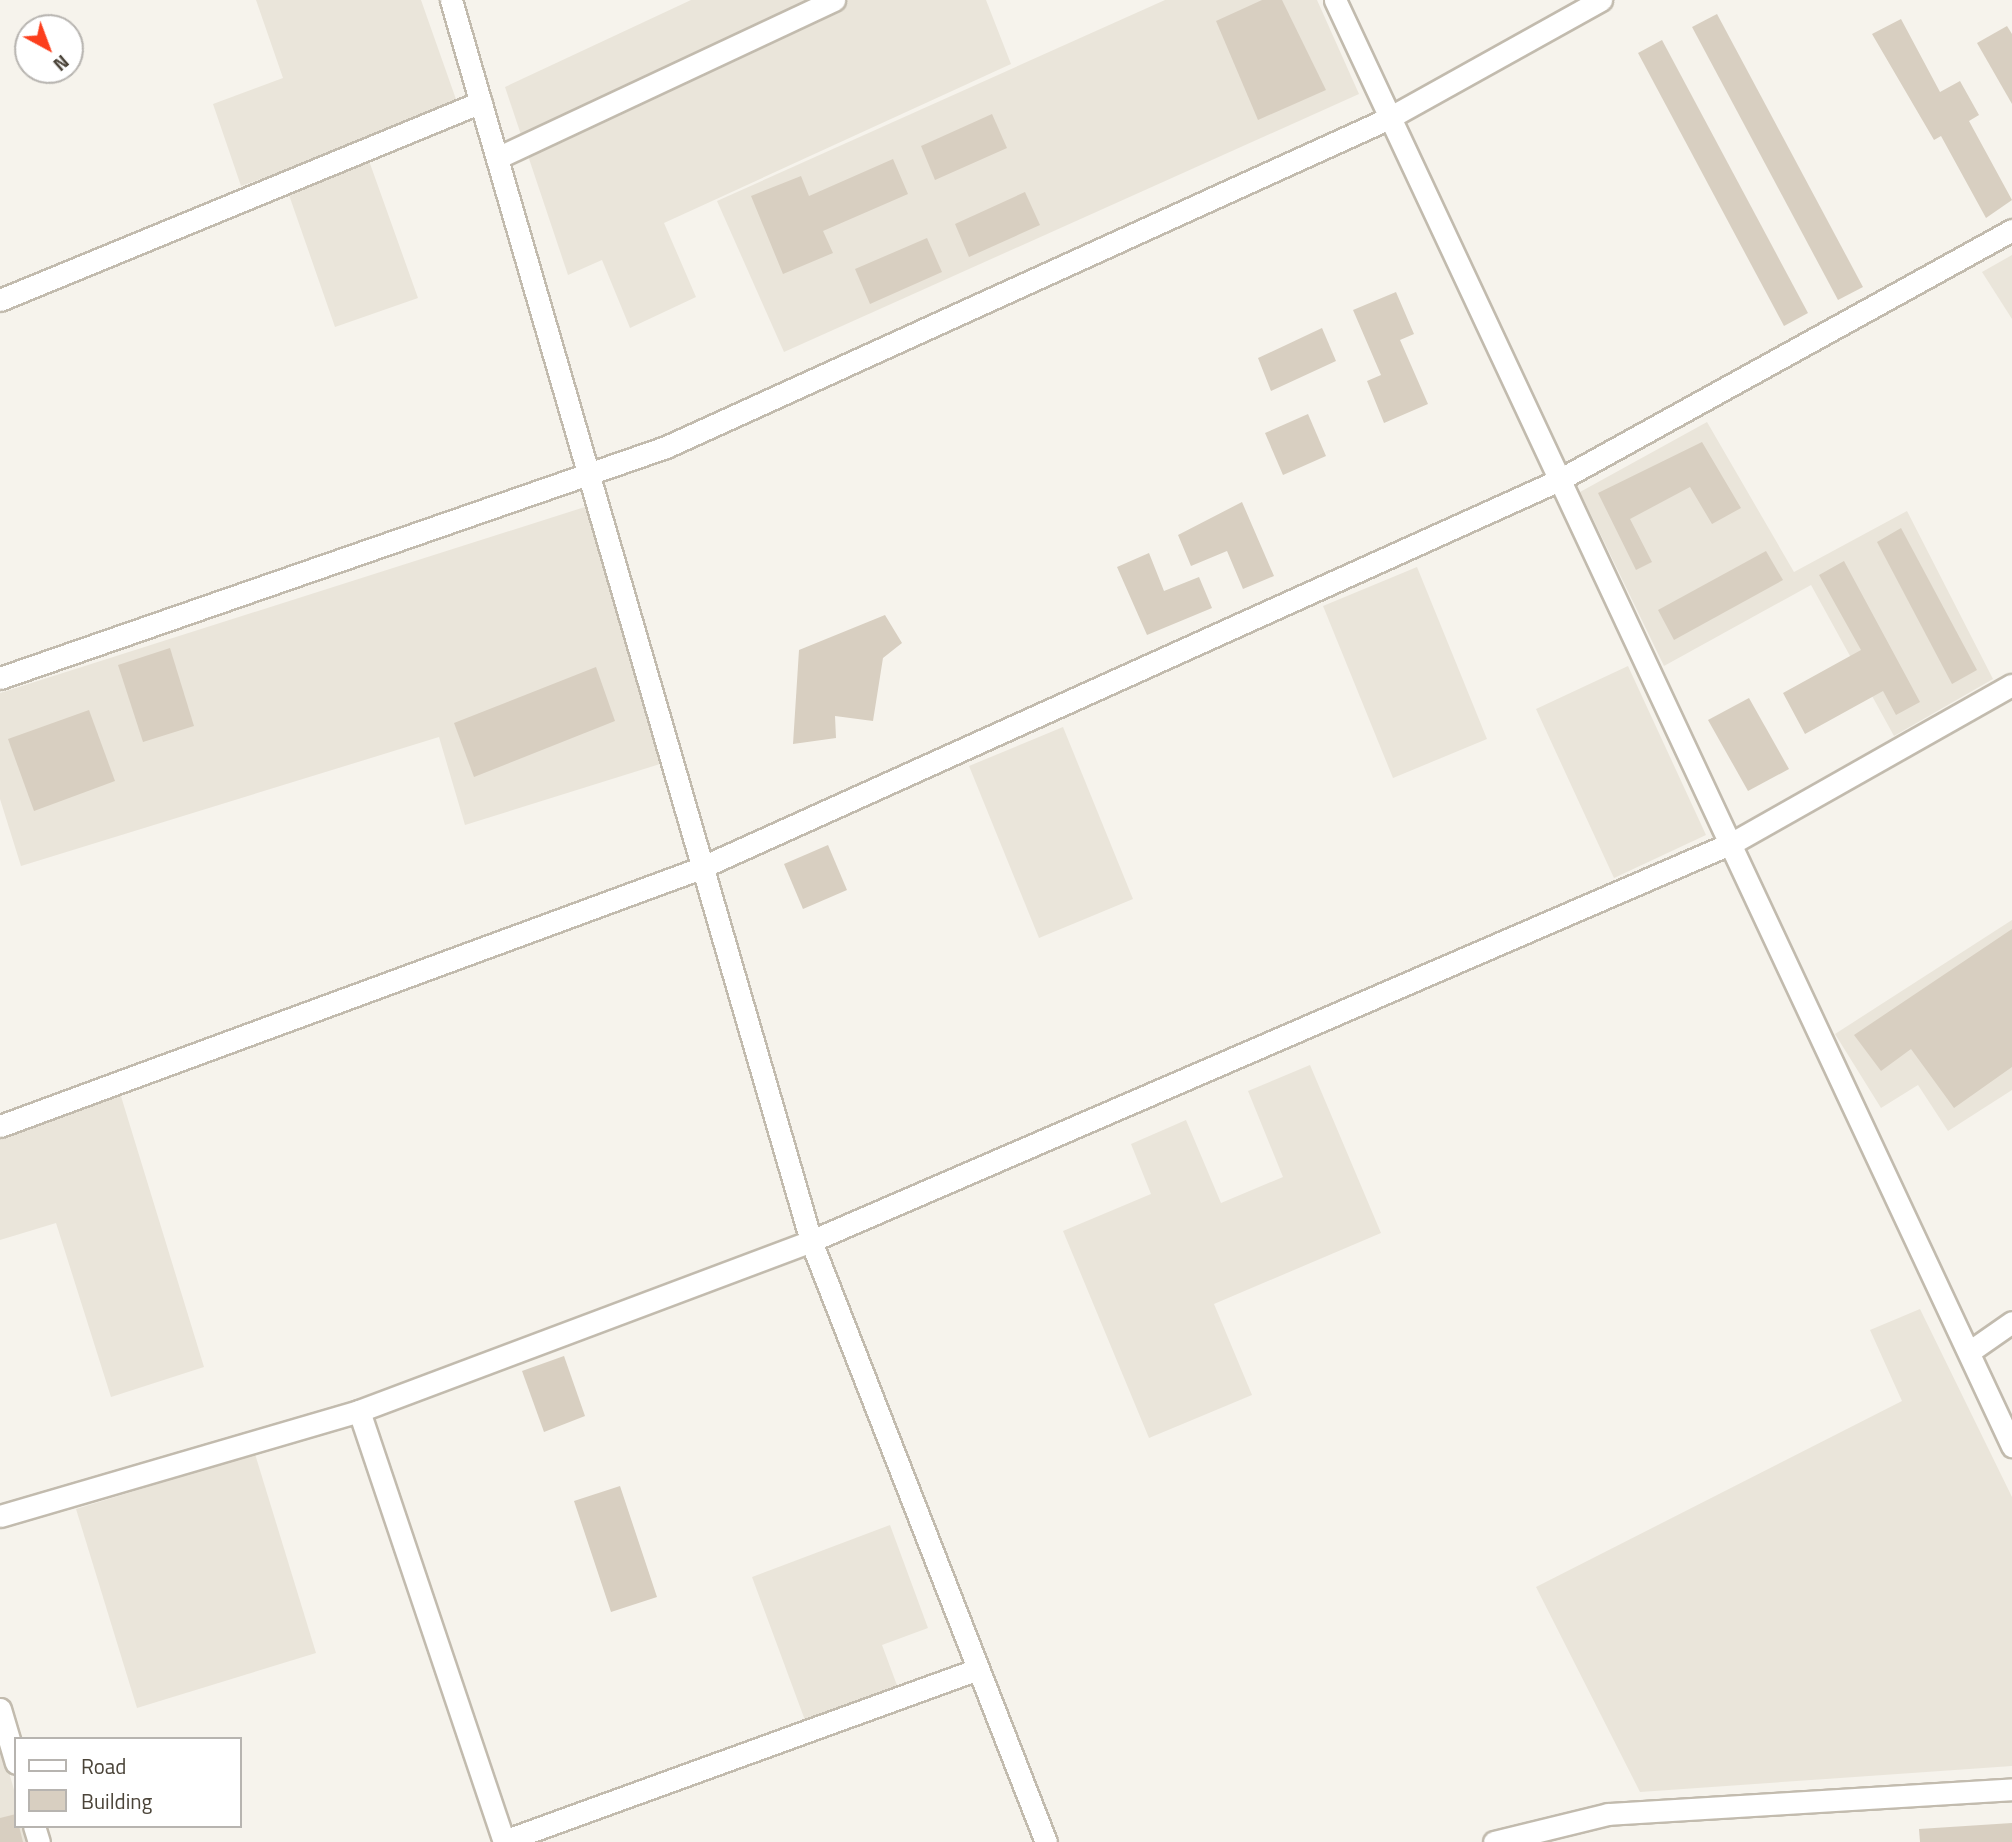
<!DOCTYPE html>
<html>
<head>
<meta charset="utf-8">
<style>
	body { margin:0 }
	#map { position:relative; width:2012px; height:1842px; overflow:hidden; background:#f6f3ec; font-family:"Titillium Web",sans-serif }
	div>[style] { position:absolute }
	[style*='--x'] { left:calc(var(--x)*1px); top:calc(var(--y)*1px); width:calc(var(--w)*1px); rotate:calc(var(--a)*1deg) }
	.residential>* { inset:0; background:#eae5da }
	.building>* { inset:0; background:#d8cfc1 }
	.roads { filter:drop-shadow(2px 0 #c2bbae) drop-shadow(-2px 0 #c2bbae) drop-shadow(0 2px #c2bbae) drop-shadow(0 -2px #c2bbae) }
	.minor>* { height:21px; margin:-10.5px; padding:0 10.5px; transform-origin:10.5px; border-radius:10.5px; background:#fff }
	span { translate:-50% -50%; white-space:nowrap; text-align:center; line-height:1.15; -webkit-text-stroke:5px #fff; paint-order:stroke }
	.legend { position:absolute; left:14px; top:1737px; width:228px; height:91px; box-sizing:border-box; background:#fff; border:2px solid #b7b4b0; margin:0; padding:9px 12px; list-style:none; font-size:21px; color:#4b4439 }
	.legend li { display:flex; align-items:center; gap:14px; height:35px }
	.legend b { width:35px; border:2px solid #b7b4b0 }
	.north { position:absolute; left:14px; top:14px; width:70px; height:70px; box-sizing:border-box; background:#fff; border:2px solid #b7b4b0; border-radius:50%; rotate:139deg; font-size:19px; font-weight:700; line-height:28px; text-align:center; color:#4b4439 }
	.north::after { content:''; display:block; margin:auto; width:24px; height:32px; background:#fc3f1d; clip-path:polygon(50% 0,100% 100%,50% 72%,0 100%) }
</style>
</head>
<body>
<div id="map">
	<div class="residential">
		<i style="clip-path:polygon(256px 0,421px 0,458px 105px,363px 144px,418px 298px,335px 327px,281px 172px,241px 186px,213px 104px,283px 78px)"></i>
		<i style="clip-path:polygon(691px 0,986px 0,1011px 64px,664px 223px,696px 297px,630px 328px,602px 260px,568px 275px,505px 87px)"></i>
		<i style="clip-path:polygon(1165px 0,1317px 0,1359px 94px,784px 352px,717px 201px)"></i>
		<i style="clip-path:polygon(2012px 255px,2012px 319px,1982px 272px)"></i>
		<i style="clip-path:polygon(1707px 422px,1794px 572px,1907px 511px,1993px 679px,1894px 736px,1811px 585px,1664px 666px,1580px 492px)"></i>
		<i style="clip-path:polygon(588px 506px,660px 764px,465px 825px,439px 737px,21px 866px,0 799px,0 693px)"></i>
		<i style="clip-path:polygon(1417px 567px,1487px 739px,1393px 778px,1323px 606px)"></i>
		<i style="clip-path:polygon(1628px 666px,1706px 835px,1614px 878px,1536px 709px)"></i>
		<i style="clip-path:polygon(1063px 727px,1133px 899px,1039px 938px,969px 766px)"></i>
		<i style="clip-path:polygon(2012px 920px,2012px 1090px,1948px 1131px,1918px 1085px,1881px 1108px,1835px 1034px)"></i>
		<i style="clip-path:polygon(1310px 1065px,1381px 1233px,1214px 1304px,1252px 1395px,1149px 1438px,1063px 1231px,1151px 1194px,1131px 1144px,1186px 1120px,1221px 1203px,1283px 1177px,1248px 1091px)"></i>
		<i style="clip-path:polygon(120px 1093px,204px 1367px,111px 1397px,56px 1223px,0 1240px,0 1137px)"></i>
		<i style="clip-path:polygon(1920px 1309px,2012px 1497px,2012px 1766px,1640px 1792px,1536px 1587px,1902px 1401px,1870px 1330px)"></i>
		<i style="clip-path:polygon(255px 1454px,316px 1653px,137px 1708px,76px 1509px)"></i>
		<i style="clip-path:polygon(890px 1525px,928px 1628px,882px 1645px,898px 1688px,806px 1723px,752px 1577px)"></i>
		<i style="clip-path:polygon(0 1740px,16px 1797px,16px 1826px,24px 1826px,28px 1842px,0 1842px)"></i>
	</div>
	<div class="building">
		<i style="clip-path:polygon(1262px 0,1282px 0,1326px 90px,1258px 120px,1216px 21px)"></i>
		<i style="clip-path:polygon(1717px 14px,1863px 287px,1838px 300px,1692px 27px)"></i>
		<i style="clip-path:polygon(1901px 19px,1940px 92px,1960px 81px,1979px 115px,1969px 121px,2012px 200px,1986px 218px,1941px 136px,1934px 140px,1872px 34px)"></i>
		<i style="clip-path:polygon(2007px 26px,2012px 34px,2012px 104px,1977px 43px)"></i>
		<i style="clip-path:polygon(1662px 40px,1808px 313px,1784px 326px,1638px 53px)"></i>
		<i style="clip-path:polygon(992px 114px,1007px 148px,935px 180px,921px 146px)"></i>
		<i style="clip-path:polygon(893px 159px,908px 194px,823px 231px,833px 253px,783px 274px,751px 196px,801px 176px,809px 196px)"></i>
		<i style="clip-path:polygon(1025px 192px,1040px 225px,969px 257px,955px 224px)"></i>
		<i style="clip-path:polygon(927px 238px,942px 272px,870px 304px,855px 269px)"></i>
		<i style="clip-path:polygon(1396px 292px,1414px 334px,1400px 340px,1428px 404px,1384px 423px,1367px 381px,1381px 375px,1353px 310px)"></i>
		<i style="clip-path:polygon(1322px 328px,1336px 361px,1271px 391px,1258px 358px)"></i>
		<i style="clip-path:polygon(1308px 414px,1326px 456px,1283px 475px,1265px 433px)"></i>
		<i style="clip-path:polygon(1702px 442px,1741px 508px,1712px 524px,1690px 487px,1630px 519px,1652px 562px,1636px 570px,1598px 493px)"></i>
		<i style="clip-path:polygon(1242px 502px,1274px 576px,1243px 589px,1227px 551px,1191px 566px,1178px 535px)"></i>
		<i style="clip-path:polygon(1901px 528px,1977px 670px,1952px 684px,1877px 542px)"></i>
		<i style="clip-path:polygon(1766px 551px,1783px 580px,1674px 640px,1658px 610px)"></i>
		<i style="clip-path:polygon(1149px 553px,1164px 591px,1199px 577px,1212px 608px,1147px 635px,1117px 567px)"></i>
		<i style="clip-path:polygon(1844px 561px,1920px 702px,1896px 715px,1883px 691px,1805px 734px,1783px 693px,1861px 650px,1819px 575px)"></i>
		<i style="clip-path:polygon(885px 615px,902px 643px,883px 658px,873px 721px,835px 716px,836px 738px,793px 744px,799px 650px)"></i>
		<i style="clip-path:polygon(170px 648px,194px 726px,143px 742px,118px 665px)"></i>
		<i style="clip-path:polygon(596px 667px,615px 721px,474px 777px,454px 723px)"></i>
		<i style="clip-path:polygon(1749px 698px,1789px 769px,1748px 791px,1708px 720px)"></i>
		<i style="clip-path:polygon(89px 710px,115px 781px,34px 811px,8px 739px)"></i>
		<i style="clip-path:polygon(828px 845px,847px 890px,803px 909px,784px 864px)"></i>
		<i style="clip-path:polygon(2012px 929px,2012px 1067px,1954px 1108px,1911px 1049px,1881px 1071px,1854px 1035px)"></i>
		<i style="clip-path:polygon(564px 1356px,585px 1416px,544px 1432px,522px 1371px)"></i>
		<i style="clip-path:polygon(620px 1486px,657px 1597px,611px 1612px,574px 1501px)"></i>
		<i style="clip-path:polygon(16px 1814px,23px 1842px,0 1842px,0 1818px)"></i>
		<i style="clip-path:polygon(2012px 1823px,2012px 1842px,1920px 1842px,1919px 1829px)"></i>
	</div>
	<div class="roads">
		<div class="minor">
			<i style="--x:1335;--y:0;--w:1597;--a:64.91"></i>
			<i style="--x:499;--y:157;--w:370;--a:-25.1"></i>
			<i style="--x:0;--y:300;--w:520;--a:-22.37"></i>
			<i style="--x:0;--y:678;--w:705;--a:-19.13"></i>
			<i style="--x:666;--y:447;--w:792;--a:-24.46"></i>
			<i style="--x:1387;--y:119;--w:245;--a:-29.1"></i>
			<i style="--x:0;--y:1126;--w:744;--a:-20.21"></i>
			<i style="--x:698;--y:869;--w:943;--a:-24.31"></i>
			<i style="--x:1557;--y:481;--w:520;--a:-28.88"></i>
			<i style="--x:1969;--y:1352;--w:52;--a:-34.9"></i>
			<i style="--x:359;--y:1411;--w:455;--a:71.4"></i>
			<i style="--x:0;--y:1516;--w:374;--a:-16.3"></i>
			<i style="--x:359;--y:1411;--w:483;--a:-20.6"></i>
			<i style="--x:811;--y:1241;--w:1292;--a:-106.18"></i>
			<i style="--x:0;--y:1709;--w:56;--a:73.5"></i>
			<i style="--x:34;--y:1826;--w:17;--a:73"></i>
			<i style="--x:504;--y:1841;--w:504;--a:-19.94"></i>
			<i style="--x:1046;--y:1842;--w:645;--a:-111.36"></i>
			<i style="--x:811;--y:1241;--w:1006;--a:-23.38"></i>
			<i style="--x:1734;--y:842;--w:319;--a:-29.5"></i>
			<i style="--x:1494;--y:1842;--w:117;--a:-13.8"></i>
			<i style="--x:1608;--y:1814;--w:405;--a:-3.5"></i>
		</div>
	</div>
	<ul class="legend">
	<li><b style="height:9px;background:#fff"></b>Road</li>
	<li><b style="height:19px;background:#d8cfc1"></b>Building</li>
	</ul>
	<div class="north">N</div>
</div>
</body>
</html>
